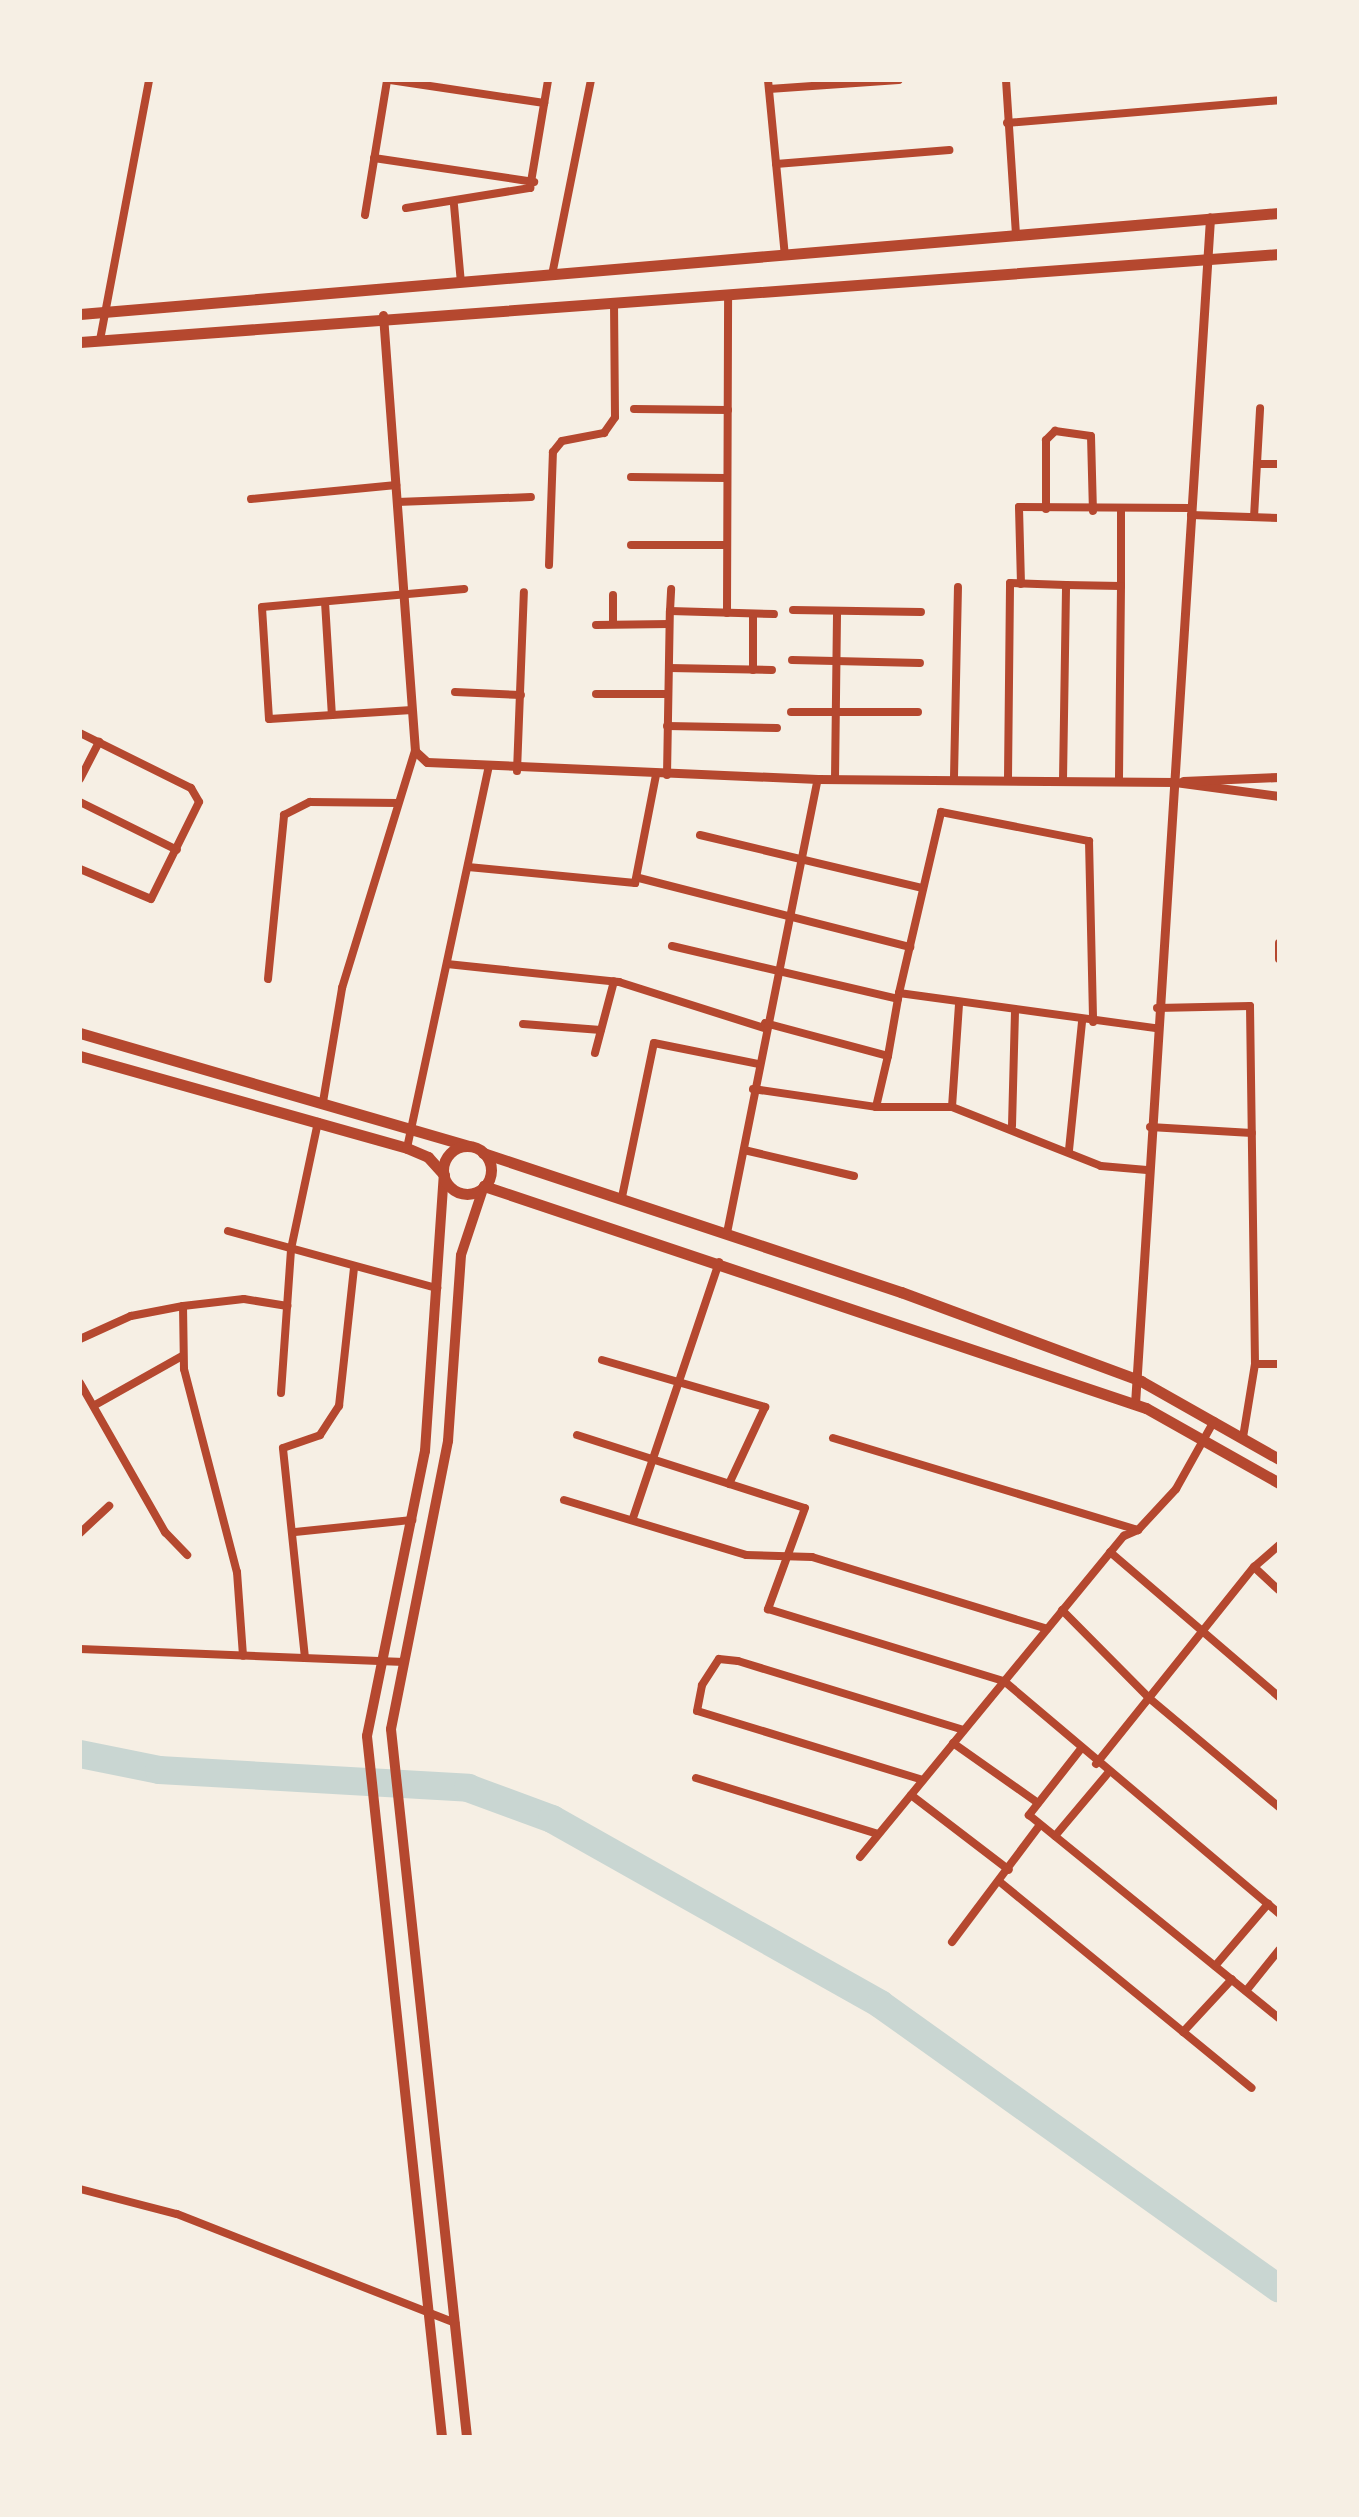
<!DOCTYPE html>
<html>
<head>
<meta charset="utf-8">
<style>
	body { margin:0 }
	#map { position:relative; width:1359px; height:2517px; overflow:hidden; background:#f6efe4; font-family:"Times New Roman",serif }
	div>[style] { position:absolute }
	[style*='--x'] { left:calc(var(--x)*1px); top:calc(var(--y)*1px); width:calc(var(--w)*1px); rotate:calc(var(--a)*1deg) }
	.river>* { height:28px; margin:-14px; padding:0 14px; transform-origin:14px; border-radius:14px; background:#c9d6d2 }
	.minor>* { height:8px; margin:-4px; padding:0 4px; transform-origin:4px; border-radius:4px; background:#b5482f }
	.tertiary>* { height:9px; margin:-4.5px; padding:0 4.5px; transform-origin:4.5px; border-radius:4.5px; background:#b5482f }
	.secondary>* { height:10px; margin:-5px; padding:0 5px; transform-origin:5px; border-radius:5px; background:#b5482f }
	.primary>* { height:11px; margin:-5.5px; padding:0 5.5px; transform-origin:5.5px; border-radius:5.5px; background:#b5482f }
	.primary>.ring { margin:-5.5px; padding:0; box-sizing:content-box; background:none; border:11px solid #b5482f; border-radius:50% }
	span { translate:-50% -50%; white-space:nowrap; text-align:center; line-height:1.15; -webkit-text-stroke:8px #f6efe4; paint-order:stroke }
	.frame { position:absolute; inset:0; border:82px solid #f6efe4; pointer-events:none }
</style>
</head>
<body>
<div id="map">
	<div class="river">
		<i style="--x:80;--y:1754;--w:81;--a:11.4"></i>
		<i style="--x:159;--y:1770;--w:310;--a:3.3"></i>
		<i style="--x:468;--y:1788;--w:90;--a:20.3"></i>
		<i style="--x:552;--y:1819;--w:377;--a:29.4"></i>
		<i style="--x:880;--y:2004;--w:490;--a:35.5"></i>
	</div>
	<div class="minor">
		<i style="--x:390;--y:80;--w:156;--a:8.5"></i>
		<i style="--x:768;--y:80;--w:176;--a:84.5"></i>
		<i style="--x:1006;--y:80;--w:154;--a:86.3"></i>
		<i style="--x:769;--y:89;--w:130;--a:-4"></i>
		<i style="--x:1007;--y:123;--w:273;--a:-4.8"></i>
		<i style="--x:374;--y:158;--w:162;--a:8.5"></i>
		<i style="--x:776;--y:164;--w:174;--a:-4.6"></i>
		<i style="--x:454;--y:205;--w:78;--a:84.9"></i>
		<i style="--x:406;--y:208;--w:126;--a:-9.2"></i>
		<i style="--x:530;--y:188;--w:109;--a:-80.5"></i>
		<i style="--x:365;--y:215;--w:137;--a:-80.7"></i>
		<i style="--x:552;--y:275;--w:199;--a:-78.7"></i>
		<i style="--x:100;--y:340;--w:265;--a:-79.3"></i>
		<i style="--x:634;--y:409;--w:94;--a:0.6"></i>
		<i style="--x:1257;--y:464;--w:22;--a:0"></i>
		<i style="--x:631;--y:477;--w:96;--a:0.6"></i>
		<i style="--x:251;--y:499;--w:146;--a:-5.5"></i>
		<i style="--x:397;--y:502;--w:134;--a:-2.1"></i>
		<i style="--x:1046;--y:509;--w:69;--a:-90"></i>
		<i style="--x:1046;--y:440;--w:13;--a:-45"></i>
		<i style="--x:1055;--y:431;--w:36;--a:8"></i>
		<i style="--x:1091;--y:436;--w:75;--a:88.5"></i>
		<i style="--x:1191;--y:515;--w:88;--a:2"></i>
		<i style="--x:1254;--y:517;--w:109;--a:-86.8"></i>
		<i style="--x:631;--y:545;--w:96;--a:0"></i>
		<i style="--x:549;--y:565;--w:113;--a:-88"></i>
		<i style="--x:553;--y:452;--w:14;--a:-51"></i>
		<i style="--x:562;--y:441;--w:43;--a:-10.8"></i>
		<i style="--x:604;--y:433;--w:19;--a:-55"></i>
		<i style="--x:615;--y:417;--w:115;--a:-90.5"></i>
		<i style="--x:1021;--y:584;--w:77;--a:-91.5"></i>
		<i style="--x:1019;--y:507;--w:172;--a:0.3"></i>
		<i style="--x:1121;--y:586;--w:75;--a:-90"></i>
		<i style="--x:325;--y:602;--w:113;--a:86.5"></i>
		<i style="--x:793;--y:610;--w:128;--a:0.9"></i>
		<i style="--x:670;--y:611;--w:22;--a:-87"></i>
		<i style="--x:727;--y:613;--w:317;--a:-89.8"></i>
		<i style="--x:613;--y:624;--w:29;--a:-90"></i>
		<i style="--x:596;--y:625;--w:73;--a:-0.8"></i>
		<i style="--x:792;--y:660;--w:128;--a:1.3"></i>
		<i style="--x:669;--y:668;--w:103;--a:1.1"></i>
		<i style="--x:753;--y:670;--w:56;--a:-90"></i>
		<i style="--x:455;--y:692;--w:66;--a:2.6"></i>
		<i style="--x:596;--y:694;--w:72;--a:0"></i>
		<i style="--x:412;--y:710;--w:143;--a:176.4"></i>
		<i style="--x:269;--y:719;--w:112;--a:-93.6"></i>
		<i style="--x:262;--y:607;--w:203;--a:-5.1"></i>
		<i style="--x:791;--y:712;--w:127;--a:0"></i>
		<i style="--x:667;--y:726;--w:110;--a:1"></i>
		<i style="--x:80;--y:733;--w:124;--a:26.4"></i>
		<i style="--x:191;--y:788;--w:16;--a:60"></i>
		<i style="--x:199;--y:802;--w:108;--a:116.3"></i>
		<i style="--x:151;--y:899;--w:77;--a:-157.1"></i>
		<i style="--x:517;--y:771;--w:179;--a:-87.8"></i>
		<i style="--x:667;--y:775;--w:164;--a:-89"></i>
		<i style="--x:670;--y:611;--w:104;--a:1.7"></i>
		<i style="--x:954;--y:777;--w:190;--a:-88.8"></i>
		<i style="--x:1008;--y:778;--w:195;--a:-89.4"></i>
		<i style="--x:1010;--y:583;--w:56;--a:2"></i>
		<i style="--x:1066;--y:585;--w:55;--a:1"></i>
		<i style="--x:1121;--y:586;--w:195;--a:90.6"></i>
		<i style="--x:80;--y:779;--w:42;--a:-62.8"></i>
		<i style="--x:835;--y:779;--w:168;--a:-89.3"></i>
		<i style="--x:1063;--y:780;--w:195;--a:-89.1"></i>
		<i style="--x:80;--y:802;--w:108;--a:26.3"></i>
		<i style="--x:700;--y:835;--w:229;--a:13.4"></i>
		<i style="--x:468;--y:867;--w:168;--a:5.5"></i>
		<i style="--x:635;--y:883;--w:110;--a:-79"></i>
		<i style="--x:639;--y:878;--w:280;--a:14.3"></i>
		<i style="--x:1279;--y:943;--w:16;--a:90"></i>
		<i style="--x:672;--y:946;--w:232;--a:13.2"></i>
		<i style="--x:447;--y:964;--w:173;--a:6"></i>
		<i style="--x:619;--y:982;--w:152;--a:17.6"></i>
		<i style="--x:268;--y:979;--w:165;--a:-84.4"></i>
		<i style="--x:284;--y:815;--w:29;--a:-27"></i>
		<i style="--x:310;--y:802;--w:88;--a:0.7"></i>
		<i style="--x:899;--y:993;--w:186;--a:-76.9"></i>
		<i style="--x:941;--y:812;--w:151;--a:11.1"></i>
		<i style="--x:1089;--y:841;--w:181;--a:88.7"></i>
		<i style="--x:1157;--y:1008;--w:93;--a:-1.2"></i>
		<i style="--x:1250;--y:1006;--w:358;--a:89.2"></i>
		<i style="--x:1255;--y:1364;--w:74;--a:99.3"></i>
		<i style="--x:765;--y:1023;--w:127;--a:15"></i>
		<i style="--x:888;--y:1056;--w:64;--a:-80.1"></i>
		<i style="--x:899;--y:993;--w:259;--a:7.8"></i>
		<i style="--x:523;--y:1024;--w:78;--a:4.4"></i>
		<i style="--x:595;--y:1053;--w:74;--a:-75.2"></i>
		<i style="--x:753;--y:1089;--w:124;--a:8.3"></i>
		<i style="--x:876;--y:1107;--w:76;--a:0"></i>
		<i style="--x:952;--y:1107;--w:160;--a:21.6"></i>
		<i style="--x:1101;--y:1166;--w:46;--a:5"></i>
		<i style="--x:323;--y:1102;--w:116;--a:-80.5"></i>
		<i style="--x:342;--y:988;--w:248;--a:-72.9"></i>
		<i style="--x:876;--y:1107;--w:52;--a:-76.8"></i>
		<i style="--x:952;--y:1107;--w:104;--a:-86.1"></i>
		<i style="--x:1012;--y:1126;--w:113;--a:-88.5"></i>
		<i style="--x:1150;--y:1127;--w:102;--a:3.4"></i>
		<i style="--x:407;--y:1148;--w:390;--a:-77.9"></i>
		<i style="--x:744;--y:1150;--w:113;--a:13.3"></i>
		<i style="--x:1069;--y:1150;--w:130;--a:-84.2"></i>
		<i style="--x:622;--y:1197;--w:157;--a:-78.3"></i>
		<i style="--x:654;--y:1043;--w:106;--a:11.4"></i>
		<i style="--x:228;--y:1231;--w:217;--a:15.3"></i>
		<i style="--x:727;--y:1233;--w:463;--a:-78.7"></i>
		<i style="--x:183;--y:1306;--w:63;--a:89.1"></i>
		<i style="--x:184;--y:1369;--w:210;--a:75.4"></i>
		<i style="--x:237;--y:1572;--w:84;--a:85.9"></i>
		<i style="--x:80;--y:1339;--w:56;--a:-24.3"></i>
		<i style="--x:131;--y:1316;--w:53;--a:-10.9"></i>
		<i style="--x:183;--y:1306;--w:61;--a:-6.5"></i>
		<i style="--x:244;--y:1299;--w:44;--a:9.2"></i>
		<i style="--x:602;--y:1360;--w:170;--a:16.1"></i>
		<i style="--x:765;--y:1407;--w:85;--a:115.1"></i>
		<i style="--x:1255;--y:1364;--w:24;--a:0"></i>
		<i style="--x:80;--y:1383;--w:172;--a:60.3"></i>
		<i style="--x:165;--y:1532;--w:32;--a:46"></i>
		<i style="--x:281;--y:1393;--w:144;--a:-86"></i>
		<i style="--x:291;--y:1249;--w:130;--a:-78"></i>
		<i style="--x:95;--y:1405;--w:100;--a:-29.4"></i>
		<i style="--x:577;--y:1435;--w:239;--a:17.8"></i>
		<i style="--x:805;--y:1508;--w:108;--a:110.1"></i>
		<i style="--x:768;--y:1609;--w:247;--a:17"></i>
		<i style="--x:1004;--y:1681;--w:360;--a:40.2"></i>
		<i style="--x:833;--y:1438;--w:319;--a:16.8"></i>
		<i style="--x:564;--y:1500;--w:190;--a:16.8"></i>
		<i style="--x:746;--y:1555;--w:66;--a:1.7"></i>
		<i style="--x:812;--y:1557;--w:246;--a:17"></i>
		<i style="--x:633;--y:1518;--w:270;--a:-71.4"></i>
		<i style="--x:295;--y:1532;--w:118;--a:-5.9"></i>
		<i style="--x:80;--y:1533;--w:40;--a:-43"></i>
		<i style="--x:1110;--y:1552;--w:223;--a:40.6"></i>
		<i style="--x:1254;--y:1567;--w:34;--a:43"></i>
		<i style="--x:1062;--y:1610;--w:124;--a:45.3"></i>
		<i style="--x:1149;--y:1698;--w:170;--a:40"></i>
		<i style="--x:80;--y:1649;--w:324;--a:2.3"></i>
		<i style="--x:305;--y:1658;--w:211;--a:-96"></i>
		<i style="--x:283;--y:1448;--w:39;--a:-19"></i>
		<i style="--x:320;--y:1435;--w:35;--a:-57"></i>
		<i style="--x:339;--y:1406;--w:140;--a:-83.8"></i>
		<i style="--x:953;--y:1743;--w:104;--a:35.2"></i>
		<i style="--x:1080;--y:1750;--w:83;--a:128.1"></i>
		<i style="--x:1029;--y:1815;--w:322;--a:39.1"></i>
		<i style="--x:1096;--y:1764;--w:253;--a:-51.3"></i>
		<i style="--x:1254;--y:1567;--w:33;--a:-41"></i>
		<i style="--x:696;--y:1778;--w:190;--a:17.1"></i>
		<i style="--x:923;--y:1780;--w:236;--a:-163"></i>
		<i style="--x:697;--y:1711;--w:26;--a:-79"></i>
		<i style="--x:702;--y:1685;--w:31;--a:-57"></i>
		<i style="--x:719;--y:1659;--w:19;--a:6"></i>
		<i style="--x:738;--y:1661;--w:236;--a:17"></i>
		<i style="--x:911;--y:1795;--w:123;--a:37.4"></i>
		<i style="--x:1055;--y:1836;--w:82;--a:-49.9"></i>
		<i style="--x:860;--y:1857;--w:416;--a:-50.6"></i>
		<i style="--x:1124;--y:1536;--w:15;--a:-23"></i>
		<i style="--x:1138;--y:1530;--w:56;--a:-47.2"></i>
		<i style="--x:1176;--y:1489;--w:78;--a:-60.8"></i>
		<i style="--x:1000;--y:1882;--w:325;--a:39.3"></i>
		<i style="--x:952;--y:1942;--w:146;--a:-53.1"></i>
		<i style="--x:1215;--y:1966;--w:82;--a:-49.5"></i>
		<i style="--x:1246;--y:1991;--w:53;--a:-51.2"></i>
		<i style="--x:1183;--y:2032;--w:72;--a:-47.2"></i>
		<i style="--x:80;--y:2189;--w:100;--a:14.5"></i>
		<i style="--x:177;--y:2214;--w:299;--a:21.4"></i>
	</div>
	<div class="tertiary">
		<i style="--x:383;--y:315;--w:437;--a:85.8"></i>
		<i style="--x:415;--y:751;--w:16;--a:43"></i>
		<i style="--x:427;--y:762;--w:391;--a:2.5"></i>
		<i style="--x:818;--y:779;--w:357;--a:0.5"></i>
		<i style="--x:1175;--y:782;--w:105;--a:7.7"></i>
		<i style="--x:1183;--y:781;--w:96;--a:-2.4"></i>
		<i style="--x:1135;--y:1404;--w:1189;--a:-86.38"></i>
	</div>
	<div class="secondary">
		<i style="--x:442;--y:2437;--w:705;--a:-96.11"></i>
		<i style="--x:367;--y:1736;--w:291;--a:-78.5"></i>
		<i style="--x:425;--y:1451;--w:277;--a:-86.1"></i>
		<i style="--x:467;--y:2437;--w:712;--a:-96.13"></i>
		<i style="--x:391;--y:1729;--w:294;--a:-78.8"></i>
		<i style="--x:448;--y:1441;--w:186;--a:-86"></i>
		<i style="--x:461;--y:1255;--w:73;--a:-71.6"></i>
	</div>
	<div class="primary">
		<i style="--x:80;--y:314;--w:1203;--a:-4.82"></i>
		<i style="--x:80;--y:342;--w:1202;--a:-4.2"></i>
		<i style="--x:80;--y:1033;--w:405;--a:16.2"></i>
		<i style="--x:80;--y:1056;--w:340;--a:15.7"></i>
		<i style="--x:407;--y:1148;--w:23;--a:23"></i>
		<i style="--x:428;--y:1157;--w:24;--a:48"></i>
		<i class="ring" style="left:443px;top:1146px;width:37px;height:37px"></i>
		<i style="--x:483;--y:1153;--w:441;--a:18.4"></i>
		<i style="--x:901;--y:1292;--w:256;--a:20.3"></i>
		<i style="--x:1141;--y:1381;--w:159;--a:29.5"></i>
		<i style="--x:484;--y:1186;--w:698;--a:18.54"></i>
		<i style="--x:1146;--y:1408;--w:153;--a:29.4"></i>
	</div>
	<div class="frame"></div>
</div>
</body>
</html>
